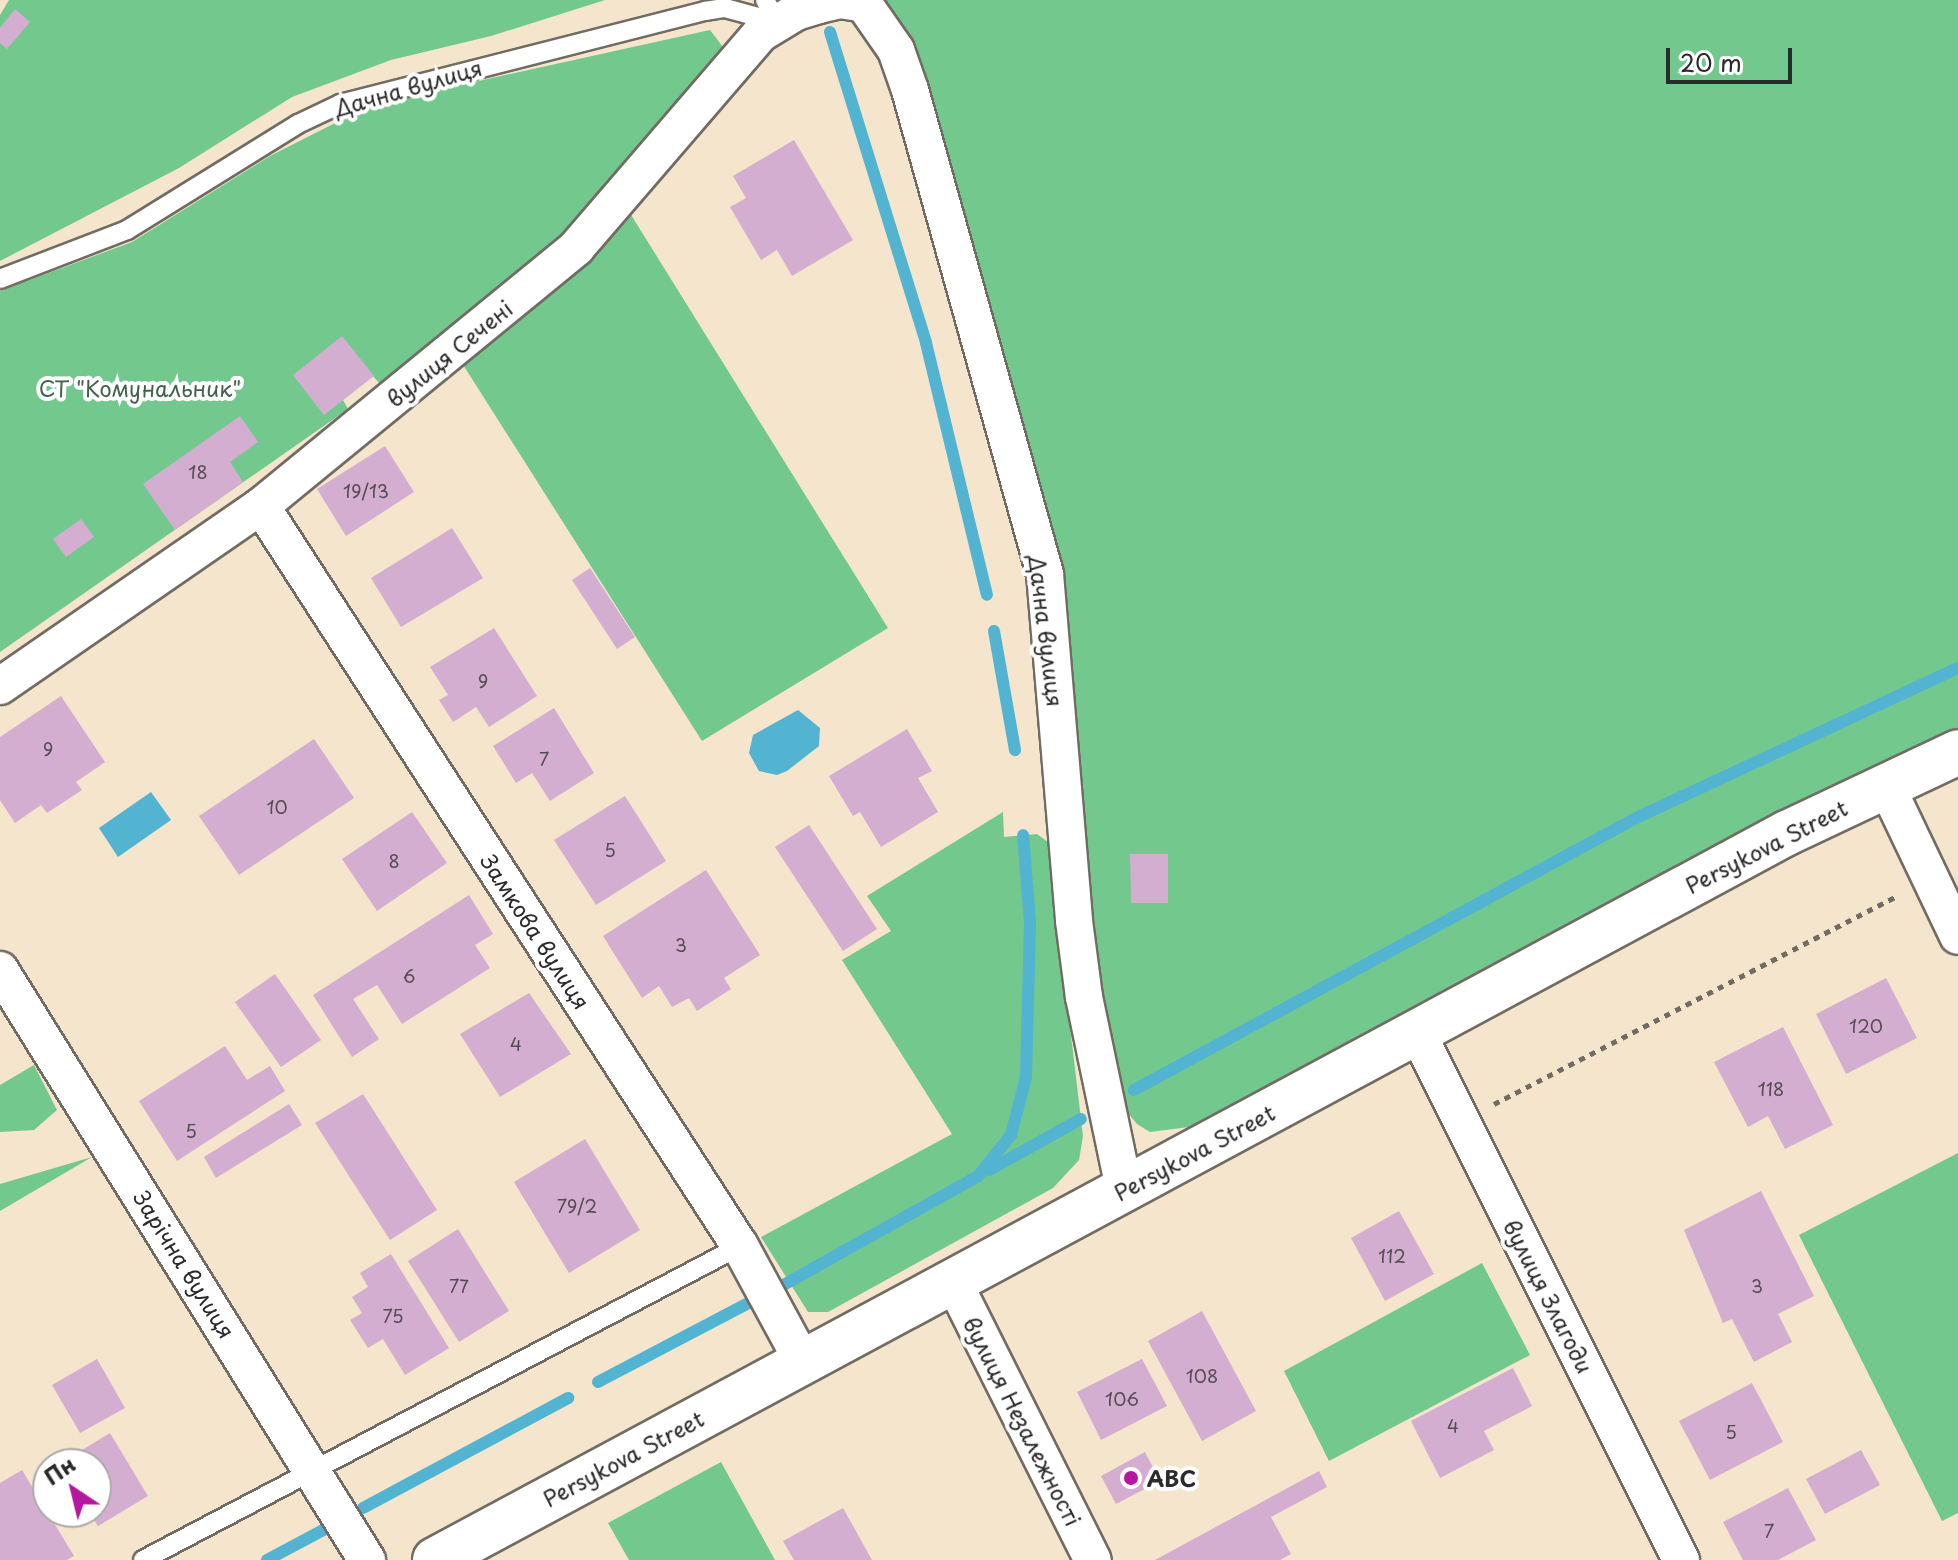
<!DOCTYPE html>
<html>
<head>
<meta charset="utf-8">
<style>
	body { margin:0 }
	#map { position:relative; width:1958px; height:1560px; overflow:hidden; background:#f4e5cc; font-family:"Playpen Sans",sans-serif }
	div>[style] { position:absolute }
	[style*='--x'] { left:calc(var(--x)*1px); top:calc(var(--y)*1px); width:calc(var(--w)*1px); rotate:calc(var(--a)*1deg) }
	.green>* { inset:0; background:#73c88d }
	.water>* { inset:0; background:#52b4d1 }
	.stream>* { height:12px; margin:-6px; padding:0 6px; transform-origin:6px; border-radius:6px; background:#52b4d1 }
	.building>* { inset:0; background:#d4aed1 }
	.path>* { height:5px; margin-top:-2.5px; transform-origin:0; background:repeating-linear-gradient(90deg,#716c63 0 6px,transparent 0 12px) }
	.roads { filter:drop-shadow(2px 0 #716c63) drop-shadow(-2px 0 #716c63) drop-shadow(0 2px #716c63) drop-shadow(0 -2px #716c63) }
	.lane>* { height:18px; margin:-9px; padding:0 9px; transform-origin:9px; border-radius:9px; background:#fff }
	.street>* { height:36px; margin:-18px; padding:0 18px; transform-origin:18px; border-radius:18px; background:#fff }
	.secondary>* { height:44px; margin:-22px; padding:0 22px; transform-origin:22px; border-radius:22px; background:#fff }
	.dots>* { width:22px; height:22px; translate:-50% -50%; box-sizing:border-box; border:4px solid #fff; border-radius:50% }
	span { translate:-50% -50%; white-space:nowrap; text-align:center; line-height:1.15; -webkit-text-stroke:8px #fff; paint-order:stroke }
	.number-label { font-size:18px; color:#554c54 }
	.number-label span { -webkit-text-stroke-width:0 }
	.street-label { font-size:22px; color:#2b2b2b }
	.park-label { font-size:22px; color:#44624d }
	.poi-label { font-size:22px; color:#2b2b2b; font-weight:700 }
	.left { translate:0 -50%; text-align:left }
	.north { position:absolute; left:32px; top:1448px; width:80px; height:80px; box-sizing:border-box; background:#fff; border:2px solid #aaa; border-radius:50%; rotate:325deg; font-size:22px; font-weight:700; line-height:32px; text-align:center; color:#2b2b2b }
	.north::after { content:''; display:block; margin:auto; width:28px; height:36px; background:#b5179e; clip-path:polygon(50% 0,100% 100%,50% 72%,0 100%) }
	.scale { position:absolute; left:1666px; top:48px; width:126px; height:36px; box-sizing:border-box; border:4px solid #2b2b2b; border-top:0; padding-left:10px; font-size:24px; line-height:28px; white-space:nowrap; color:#2b2b2b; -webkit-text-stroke:6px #fff; paint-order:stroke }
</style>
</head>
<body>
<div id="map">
	<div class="green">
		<i style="clip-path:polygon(9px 0,605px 0,491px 36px,391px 60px,292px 97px,179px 168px,0 261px,0 15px)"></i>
		<i style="clip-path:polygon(881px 0,1958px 0,1958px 730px,1778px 816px,1189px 1127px,1150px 1132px,1137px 1124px,1127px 1112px,1087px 912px,1070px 673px)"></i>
		<i style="clip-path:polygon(710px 30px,723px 47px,562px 235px,380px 384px,373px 376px,343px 400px,348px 409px,0 652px,0 291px,132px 242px,270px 156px,349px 116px,397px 99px)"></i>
		<i style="clip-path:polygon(628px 210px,888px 628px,702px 741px,460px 360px)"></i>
		<i style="clip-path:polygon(1003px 812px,1004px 837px,1037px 834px,1048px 842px,1083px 1136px,1079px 1160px,1053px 1188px,828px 1312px,808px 1312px,761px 1237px,952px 1134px,842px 960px,891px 931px,867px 896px)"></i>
		<i style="clip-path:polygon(34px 1065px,57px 1110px,34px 1130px,0 1132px,0 1085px)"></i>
		<i style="clip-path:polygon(1958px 1153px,1958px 1513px,1942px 1521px,1799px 1235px)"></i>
		<i style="clip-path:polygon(92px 1157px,0 1211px,0 1184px)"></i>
		<i style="clip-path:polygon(1482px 1263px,1530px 1355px,1329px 1461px,1284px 1371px)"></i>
		<i style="clip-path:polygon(721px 1462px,775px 1560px,629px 1560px,608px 1523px)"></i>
	</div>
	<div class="water">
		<i style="clip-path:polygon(798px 710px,820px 728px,819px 746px,787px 771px,777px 775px,759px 771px,749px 753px,753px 735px)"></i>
		<i style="clip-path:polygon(151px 792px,171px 820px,118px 857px,99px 828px)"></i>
	</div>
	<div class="stream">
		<i style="--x:830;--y:32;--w:325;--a:72.8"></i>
		<i style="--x:926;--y:343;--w:259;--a:76.4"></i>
		<i style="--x:994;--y:631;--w:121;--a:80"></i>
		<i style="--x:1134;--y:1090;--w:571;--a:-28.45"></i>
		<i style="--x:1636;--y:818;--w:355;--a:-25"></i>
		<i style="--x:989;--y:1170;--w:105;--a:-29"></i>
		<i style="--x:778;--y:1288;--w:229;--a:-29.2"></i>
		<i style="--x:978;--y:1176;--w:53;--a:-51.2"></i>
		<i style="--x:1011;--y:1135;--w:60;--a:-75.5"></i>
		<i style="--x:1026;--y:1077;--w:154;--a:-88.5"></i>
		<i style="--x:1030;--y:923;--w:88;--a:-94.5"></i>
		<i style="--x:598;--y:1382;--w:174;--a:-27.7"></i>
		<i style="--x:363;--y:1508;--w:233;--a:-28.2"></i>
		<i style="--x:267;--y:1560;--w:66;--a:-28.1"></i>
	</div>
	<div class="building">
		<i style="clip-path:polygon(15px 9px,30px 22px,7px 49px,0 43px,0 28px)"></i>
		<i style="clip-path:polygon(794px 140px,853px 240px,792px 276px,777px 250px,761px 260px,730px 207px,746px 198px,733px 176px)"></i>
		<i style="clip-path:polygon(342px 336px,374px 376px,324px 415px,293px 375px)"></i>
		<i style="clip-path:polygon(240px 416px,258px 442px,230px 462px,243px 482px,175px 530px,143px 484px)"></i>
		<i style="clip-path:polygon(385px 446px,414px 492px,346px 536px,317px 489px)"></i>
		<i style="clip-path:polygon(81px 519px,94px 537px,66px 557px,53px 539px)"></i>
		<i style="clip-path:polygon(452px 528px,483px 578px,401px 627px,371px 578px)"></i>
		<i style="clip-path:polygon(590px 568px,635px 637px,617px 649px,572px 580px)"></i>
		<i style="clip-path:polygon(494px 628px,537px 696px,489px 727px,476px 707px,453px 722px,439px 700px,448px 695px,430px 667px)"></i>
		<i style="clip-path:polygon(61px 696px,105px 762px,76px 782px,82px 790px,47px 813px,41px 805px,15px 823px,0 800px,0 737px)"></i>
		<i style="clip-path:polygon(554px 708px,594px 773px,550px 801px,532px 773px,516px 783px,493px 746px)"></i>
		<i style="clip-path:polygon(907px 729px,932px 771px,918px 778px,938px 812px,881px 847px,860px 812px,853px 816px,829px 776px)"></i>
		<i style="clip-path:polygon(314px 739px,354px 798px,239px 875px,199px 816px)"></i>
		<i style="clip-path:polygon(625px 796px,666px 861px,596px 905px,554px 840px)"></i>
		<i style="clip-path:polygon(412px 812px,447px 863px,377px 911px,342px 859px)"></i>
		<i style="clip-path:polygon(809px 825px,877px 929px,843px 951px,775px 847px)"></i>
		<i style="clip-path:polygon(1130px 854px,1168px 854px,1168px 903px,1131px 903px)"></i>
		<i style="clip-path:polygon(706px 870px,760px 955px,724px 978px,731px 989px,697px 1011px,689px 998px,672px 1007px,659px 986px,642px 998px,603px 936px)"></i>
		<i style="clip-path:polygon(469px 895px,493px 934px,475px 945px,490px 968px,402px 1024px,377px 985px,353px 999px,379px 1039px,352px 1057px,313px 995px)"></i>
		<i style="clip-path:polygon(275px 974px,321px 1040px,281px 1067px,235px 1002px)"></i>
		<i style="clip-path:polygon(1886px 978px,1917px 1038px,1846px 1074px,1816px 1014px)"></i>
		<i style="clip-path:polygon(529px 993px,571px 1054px,500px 1097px,460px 1034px)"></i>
		<i style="clip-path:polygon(1783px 1027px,1833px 1125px,1785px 1149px,1768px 1116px,1748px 1127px,1714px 1062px)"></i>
		<i style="clip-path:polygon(225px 1046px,247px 1080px,270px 1066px,285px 1091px,177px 1161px,139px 1101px)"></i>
		<i style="clip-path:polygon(363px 1094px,437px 1210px,390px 1240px,315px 1123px)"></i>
		<i style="clip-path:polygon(289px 1104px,302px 1125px,216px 1178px,204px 1157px)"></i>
		<i style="clip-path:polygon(585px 1139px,640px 1230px,569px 1273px,514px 1182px)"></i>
		<i style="clip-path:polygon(1761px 1191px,1814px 1296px,1778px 1314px,1792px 1342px,1754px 1362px,1732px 1319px,1723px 1323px,1684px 1230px)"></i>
		<i style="clip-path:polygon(1399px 1211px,1434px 1274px,1385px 1301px,1351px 1238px)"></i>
		<i style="clip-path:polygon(458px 1229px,509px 1311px,459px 1342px,408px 1261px)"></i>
		<i style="clip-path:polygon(391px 1254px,449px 1348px,405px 1375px,383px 1339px,368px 1348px,350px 1320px,362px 1313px,352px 1297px,368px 1287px,360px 1273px)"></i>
		<i style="clip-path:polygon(1202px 1311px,1256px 1411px,1202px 1441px,1148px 1341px)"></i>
		<i style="clip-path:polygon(97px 1359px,125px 1408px,80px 1433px,52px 1385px)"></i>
		<i style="clip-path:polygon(1142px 1359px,1167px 1406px,1101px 1440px,1077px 1392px)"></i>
		<i style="clip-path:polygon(1513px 1368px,1532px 1406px,1484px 1431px,1494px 1450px,1440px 1478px,1411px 1421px)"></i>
		<i style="clip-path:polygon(1752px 1383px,1783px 1442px,1710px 1480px,1679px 1421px)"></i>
		<i style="clip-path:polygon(110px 1433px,148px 1496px,98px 1526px,89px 1512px,96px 1512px,96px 1464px,59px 1464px)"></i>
		<i style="clip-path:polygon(1861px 1450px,1880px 1485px,1825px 1514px,1806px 1479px)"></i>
		<i style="clip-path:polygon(1145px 1452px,1160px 1481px,1116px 1504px,1101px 1476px)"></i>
		<i style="clip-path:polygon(22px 1470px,74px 1556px,67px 1560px,0 1560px,0 1483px)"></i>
		<i style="clip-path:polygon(1319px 1471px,1327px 1487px,1271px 1517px,1291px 1554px,1280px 1560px,1155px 1560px)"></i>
		<i style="clip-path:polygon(1788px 1488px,1816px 1540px,1778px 1560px,1743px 1560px,1723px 1522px)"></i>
		<i style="clip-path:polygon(843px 1508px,872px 1560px,794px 1560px,783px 1541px)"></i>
	</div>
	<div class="path">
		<i style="--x:1494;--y:1104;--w:454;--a:-27.3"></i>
	</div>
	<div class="roads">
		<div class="lane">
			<i style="--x:765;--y:0;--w:25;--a:61"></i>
			<i style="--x:0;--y:279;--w:136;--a:-21.1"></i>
			<i style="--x:127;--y:230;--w:201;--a:-31.8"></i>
			<i style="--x:298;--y:124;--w:47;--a:-25.5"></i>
			<i style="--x:340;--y:104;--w:377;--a:-14.3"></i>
			<i style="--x:705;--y:11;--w:20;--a:-9"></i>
			<i style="--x:725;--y:8;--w:54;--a:15.1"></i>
			<i style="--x:143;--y:1560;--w:675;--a:-27.74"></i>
		</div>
		<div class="street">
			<i style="--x:261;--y:506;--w:881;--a:57.09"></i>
			<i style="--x:740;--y:1246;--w:132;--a:61.5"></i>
			<i style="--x:0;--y:686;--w:317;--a:-34.6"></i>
			<i style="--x:261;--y:506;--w:407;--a:-39.3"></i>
			<i style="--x:576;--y:248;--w:282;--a:-49.3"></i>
			<i style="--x:760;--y:34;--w:42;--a:-31.4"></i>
			<i style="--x:796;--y:12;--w:24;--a:-17"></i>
			<i style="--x:819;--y:5;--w:22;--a:-13"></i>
			<i style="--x:840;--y:0;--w:24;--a:9"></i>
			<i style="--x:864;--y:4;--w:56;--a:55.2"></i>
			<i style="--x:896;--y:50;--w:42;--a:70.7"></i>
			<i style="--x:910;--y:90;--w:502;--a:74.41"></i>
			<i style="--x:1045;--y:574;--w:348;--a:85.2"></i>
			<i style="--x:1074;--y:921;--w:77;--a:82.5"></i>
			<i style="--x:1084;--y:997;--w:196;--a:78.2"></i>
			<i style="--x:1886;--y:785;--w:167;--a:64.5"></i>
			<i style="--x:0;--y:970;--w:695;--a:58.12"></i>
			<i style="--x:1417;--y:1032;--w:590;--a:63.43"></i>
			<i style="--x:953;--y:1281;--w:312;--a:63.4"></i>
		</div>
		<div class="secondary">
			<i style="--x:435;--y:1560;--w:1535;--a:-28.27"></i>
			<i style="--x:1787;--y:833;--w:189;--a:-25.3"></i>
		</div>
	</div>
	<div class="dots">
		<i style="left:1131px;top:1478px;background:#b5179e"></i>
	</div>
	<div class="number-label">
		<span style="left:198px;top:472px">18</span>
		<span style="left:366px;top:491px">19/13</span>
		<span style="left:483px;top:681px">9</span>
		<span style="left:48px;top:749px">9</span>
		<span style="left:544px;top:759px">7</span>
		<span style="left:277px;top:807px">10</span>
		<span style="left:610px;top:850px">5</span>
		<span style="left:394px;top:861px">8</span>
		<span style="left:681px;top:945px">3</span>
		<span style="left:409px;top:976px">6</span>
		<span style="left:1866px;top:1026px">120</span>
		<span style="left:516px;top:1044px">4</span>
		<span style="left:1771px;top:1089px">118</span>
		<span style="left:191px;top:1131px">5</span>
		<span style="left:577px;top:1206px">79/2</span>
		<span style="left:1392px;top:1256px">112</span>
		<span style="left:459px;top:1286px">77</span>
		<span style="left:1757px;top:1286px">3</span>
		<span style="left:393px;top:1316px">75</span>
		<span style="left:1202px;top:1376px">108</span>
		<span style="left:1122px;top:1399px">106</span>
		<span style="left:1453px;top:1426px">4</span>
		<span style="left:1731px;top:1432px">5</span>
		<span style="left:1769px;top:1531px">7</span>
	</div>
	<div class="street-label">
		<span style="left:408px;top:87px;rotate:-16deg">Дачна вулиця</span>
		<span style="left:449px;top:353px;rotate:-39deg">вулиця Сечені</span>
		<span style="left:1047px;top:631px;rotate:83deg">Дачна вулиця</span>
		<span style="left:1766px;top:846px;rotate:-27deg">Persykova Street</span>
		<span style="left:536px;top:931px;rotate:57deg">Замкова вулиця</span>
		<span style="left:1194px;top:1152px;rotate:-28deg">Persykova Street</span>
		<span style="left:185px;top:1264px;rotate:58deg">Зарічна вулиця</span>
		<span style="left:1549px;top:1296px;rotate:63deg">вулиця Злагоди</span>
		<span style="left:1023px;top:1421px;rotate:63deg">вулиця Незалежності</span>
		<span style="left:623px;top:1458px;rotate:-28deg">Persykova Street</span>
	</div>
	<div class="park-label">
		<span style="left:140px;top:388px">СТ "Комунальник"</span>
	</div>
	<div class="poi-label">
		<span class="left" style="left:1147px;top:1478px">ABC</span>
	</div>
	<div class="north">Пн</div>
	<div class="scale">20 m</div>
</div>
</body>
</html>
